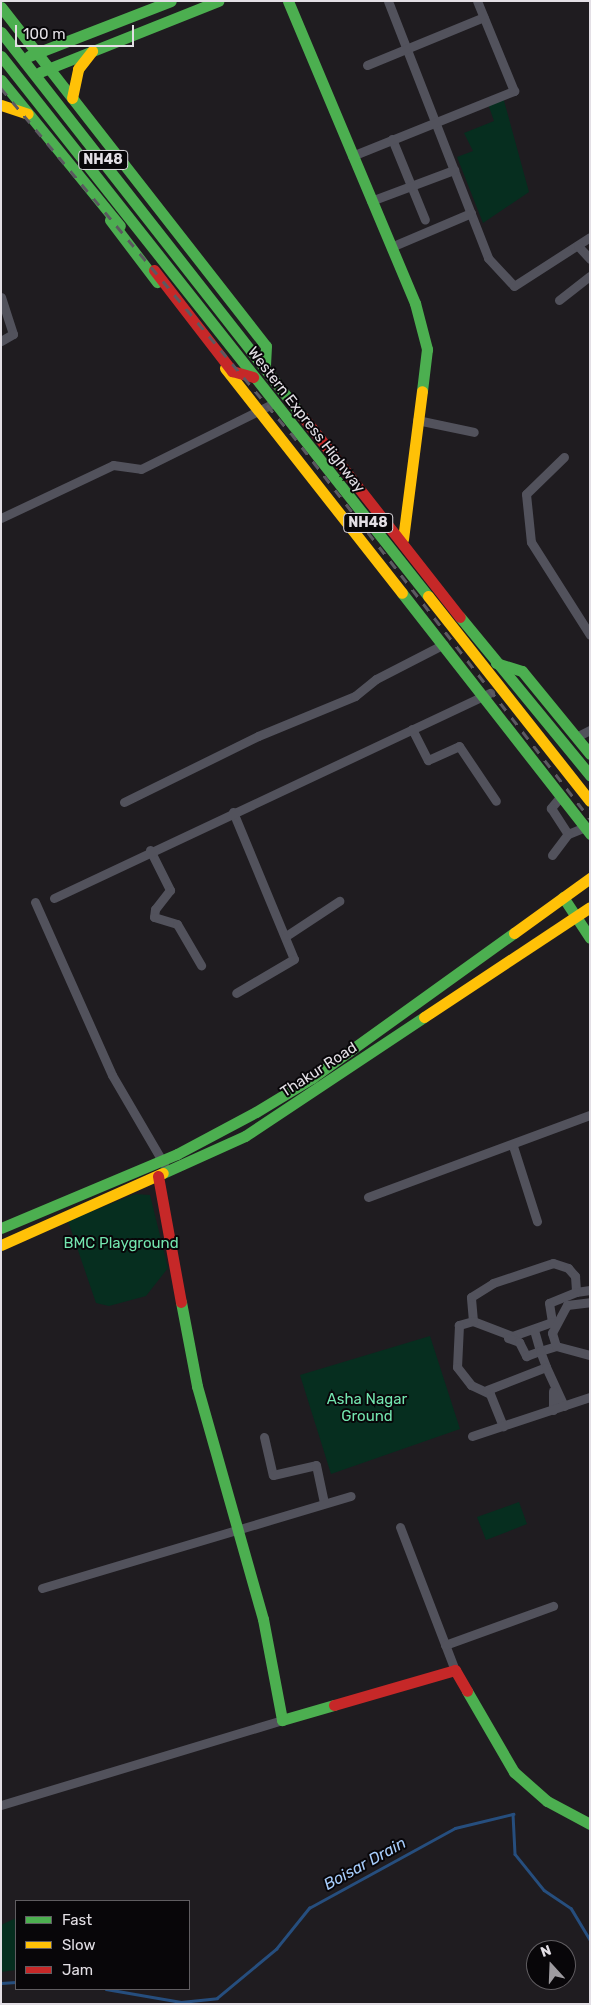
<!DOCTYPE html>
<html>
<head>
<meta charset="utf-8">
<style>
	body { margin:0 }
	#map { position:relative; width:591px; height:2005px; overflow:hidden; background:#1f1c20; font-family:Rubik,sans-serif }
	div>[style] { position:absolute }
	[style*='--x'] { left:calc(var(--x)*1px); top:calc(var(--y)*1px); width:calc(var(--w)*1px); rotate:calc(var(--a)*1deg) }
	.green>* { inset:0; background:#062e1f }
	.stream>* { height:2.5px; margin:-1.25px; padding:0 1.25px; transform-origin:1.25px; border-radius:1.25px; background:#264e7e }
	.street>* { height:9px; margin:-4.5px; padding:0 4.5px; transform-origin:4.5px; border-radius:4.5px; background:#52525c }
	.fast>* { height:11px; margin:-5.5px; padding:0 5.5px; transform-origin:5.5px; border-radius:5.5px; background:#4caf50 }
	.slow>* { height:11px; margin:-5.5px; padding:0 5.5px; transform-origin:5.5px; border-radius:5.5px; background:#ffc107 }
	.jam>* { height:11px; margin:-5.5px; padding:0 5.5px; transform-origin:5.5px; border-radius:5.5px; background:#c62828 }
	.rail>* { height:2.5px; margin-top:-1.25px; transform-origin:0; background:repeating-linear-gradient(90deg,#5b5960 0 9px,transparent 0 18px) }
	span { translate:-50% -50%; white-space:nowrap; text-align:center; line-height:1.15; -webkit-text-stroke:4px #080609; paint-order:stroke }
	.shield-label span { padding:1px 4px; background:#080609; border:1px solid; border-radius:4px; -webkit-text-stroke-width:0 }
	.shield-label { font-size:14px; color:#e3dfe5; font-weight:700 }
	.street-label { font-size:15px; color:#e3dfe5 }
	.park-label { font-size:15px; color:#73e5af }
	.water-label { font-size:16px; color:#a6ccfb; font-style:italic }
	.frame { position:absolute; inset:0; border:2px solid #e3dfe5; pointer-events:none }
	.legend { position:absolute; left:15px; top:1900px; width:175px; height:90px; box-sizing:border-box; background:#080609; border:1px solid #605d61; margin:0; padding:6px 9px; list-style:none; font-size:15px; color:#e3dfe5 }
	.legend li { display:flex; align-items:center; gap:10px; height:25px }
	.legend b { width:25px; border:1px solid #605d61 }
	.north { position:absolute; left:526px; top:1940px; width:50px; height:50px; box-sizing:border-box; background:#080609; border:1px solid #605d61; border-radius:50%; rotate:340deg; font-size:14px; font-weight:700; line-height:20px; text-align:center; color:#e3dfe5 }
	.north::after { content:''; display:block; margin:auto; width:18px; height:22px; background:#9e9ba0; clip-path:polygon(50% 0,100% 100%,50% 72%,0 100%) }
	.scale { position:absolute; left:15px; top:25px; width:119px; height:22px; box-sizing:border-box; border:2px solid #e3dfe5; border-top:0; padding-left:6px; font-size:15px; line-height:18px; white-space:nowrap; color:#e3dfe5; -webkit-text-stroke:4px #080609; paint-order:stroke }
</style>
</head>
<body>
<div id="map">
	<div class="green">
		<i style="clip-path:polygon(503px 97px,529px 192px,483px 223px,457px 157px,473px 151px,464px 133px,494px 121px,488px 104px)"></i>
		<i style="clip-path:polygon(135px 1194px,150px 1195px,168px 1268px,146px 1296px,109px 1306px,96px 1303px,68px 1221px)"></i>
		<i style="clip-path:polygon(430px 1336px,460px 1429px,331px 1474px,300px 1375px)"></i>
		<i style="clip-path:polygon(519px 1502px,527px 1524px,486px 1540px,477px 1517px)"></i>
		<i style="clip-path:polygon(16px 1918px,16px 1970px,1px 1972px,1px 1925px)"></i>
	</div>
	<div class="stream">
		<i style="--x:1;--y:1983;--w:15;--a:-4"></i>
		<i style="--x:106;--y:1989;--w:76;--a:9.8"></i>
		<i style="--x:181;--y:2002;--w:36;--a:-6"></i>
		<i style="--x:217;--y:1998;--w:77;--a:-39.7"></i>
		<i style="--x:276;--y:1949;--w:53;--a:-51.2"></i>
		<i style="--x:309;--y:1908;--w:166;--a:-28.7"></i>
		<i style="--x:455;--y:1828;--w:60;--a:-13.6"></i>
		<i style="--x:513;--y:1814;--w:40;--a:87.1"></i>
		<i style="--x:515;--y:1854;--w:46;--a:51.1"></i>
		<i style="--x:544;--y:1890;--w:32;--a:34"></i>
		<i style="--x:571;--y:1908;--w:37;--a:59"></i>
	</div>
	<div class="street">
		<i style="--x:388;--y:1;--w:276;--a:68.7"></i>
		<i style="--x:488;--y:258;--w:38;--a:47"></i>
		<i style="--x:514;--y:286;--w:90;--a:-32.8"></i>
		<i style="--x:367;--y:65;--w:126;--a:-22.3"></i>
		<i style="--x:392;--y:139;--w:87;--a:67.8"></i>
		<i style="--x:352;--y:156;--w:175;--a:-21.9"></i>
		<i style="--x:514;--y:91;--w:97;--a:-112.3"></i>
		<i style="--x:371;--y:201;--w:89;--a:-20.5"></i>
		<i style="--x:578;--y:246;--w:18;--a:47"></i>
		<i style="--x:391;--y:247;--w:87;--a:-23"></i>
		<i style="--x:1;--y:297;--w:39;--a:72"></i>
		<i style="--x:13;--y:334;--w:14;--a:150"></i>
		<i style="--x:559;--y:300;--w:39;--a:-38"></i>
		<i style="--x:417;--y:420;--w:58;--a:11.9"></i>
		<i style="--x:564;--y:457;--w:53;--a:135.8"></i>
		<i style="--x:526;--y:494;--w:48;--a:84.1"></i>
		<i style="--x:531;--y:542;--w:110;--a:57.6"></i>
		<i style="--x:1;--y:518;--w:124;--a:-25.3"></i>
		<i style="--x:113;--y:465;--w:28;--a:8"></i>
		<i style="--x:141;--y:469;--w:148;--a:-26.4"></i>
		<i style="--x:412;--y:729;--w:35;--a:63"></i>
		<i style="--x:428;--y:760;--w:34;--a:-24"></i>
		<i style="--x:459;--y:746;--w:66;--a:56.1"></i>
		<i style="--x:576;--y:737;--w:16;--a:-27"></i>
		<i style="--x:561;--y:796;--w:16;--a:130"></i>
		<i style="--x:551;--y:808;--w:31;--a:57"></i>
		<i style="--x:568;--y:834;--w:18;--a:-22"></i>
		<i style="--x:124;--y:802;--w:149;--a:-26.2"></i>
		<i style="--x:258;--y:736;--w:105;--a:-22.4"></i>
		<i style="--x:355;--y:696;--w:27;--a:-39"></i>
		<i style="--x:376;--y:679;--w:76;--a:-27.2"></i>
		<i style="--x:233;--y:812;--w:159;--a:67.5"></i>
		<i style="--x:294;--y:959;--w:67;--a:149.6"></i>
		<i style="--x:150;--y:850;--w:45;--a:63.4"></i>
		<i style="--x:170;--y:890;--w:24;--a:128"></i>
		<i style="--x:155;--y:909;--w:8;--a:97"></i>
		<i style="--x:154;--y:917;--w:24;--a:17"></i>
		<i style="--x:177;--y:924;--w:48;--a:59.7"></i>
		<i style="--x:552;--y:855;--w:26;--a:-53"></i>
		<i style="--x:54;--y:898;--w:482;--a:-25.2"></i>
		<i style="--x:35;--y:902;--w:189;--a:66"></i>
		<i style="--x:112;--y:1075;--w:103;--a:59.7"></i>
		<i style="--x:286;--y:936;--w:64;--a:-33.4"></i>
		<i style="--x:513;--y:1146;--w:79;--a:72.3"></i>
		<i style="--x:368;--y:1197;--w:237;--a:-20.3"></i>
		<i style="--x:576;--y:1292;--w:14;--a:-8"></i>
		<i style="--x:473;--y:1321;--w:24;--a:-95"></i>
		<i style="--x:471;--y:1297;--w:26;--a:-32"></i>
		<i style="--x:493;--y:1283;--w:63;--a:-18.4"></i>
		<i style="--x:553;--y:1263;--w:16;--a:18"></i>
		<i style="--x:568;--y:1268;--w:11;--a:49"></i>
		<i style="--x:575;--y:1276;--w:16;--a:86"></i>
		<i style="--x:576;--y:1292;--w:29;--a:158"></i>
		<i style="--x:549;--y:1303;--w:19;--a:81"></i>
		<i style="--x:552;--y:1322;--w:42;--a:160.7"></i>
		<i style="--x:512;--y:1336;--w:42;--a:-159"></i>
		<i style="--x:473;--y:1321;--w:15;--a:164"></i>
		<i style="--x:459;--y:1325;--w:42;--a:92.7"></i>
		<i style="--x:457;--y:1367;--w:23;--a:52"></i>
		<i style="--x:471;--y:1385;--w:21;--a:25"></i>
		<i style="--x:490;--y:1394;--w:35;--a:68"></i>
		<i style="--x:534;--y:1330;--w:22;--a:74"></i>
		<i style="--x:540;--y:1351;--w:17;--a:-17"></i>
		<i style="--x:556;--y:1346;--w:35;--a:15"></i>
		<i style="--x:508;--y:1338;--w:12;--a:20"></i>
		<i style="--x:519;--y:1342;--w:16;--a:63"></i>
		<i style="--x:526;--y:1356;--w:15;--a:-20"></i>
		<i style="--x:540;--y:1351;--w:17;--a:69"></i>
		<i style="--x:556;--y:1346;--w:14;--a:-107"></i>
		<i style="--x:552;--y:1333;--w:32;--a:-62"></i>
		<i style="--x:567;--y:1305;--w:23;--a:-7"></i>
		<i style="--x:487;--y:1390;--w:63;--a:-21.3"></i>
		<i style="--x:546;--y:1367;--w:43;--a:65.2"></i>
		<i style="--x:553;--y:1410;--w:19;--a:-90"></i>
		<i style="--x:472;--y:1436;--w:124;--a:-18.3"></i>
		<i style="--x:264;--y:1437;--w:39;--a:77"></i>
		<i style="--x:273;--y:1475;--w:44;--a:-13.1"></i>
		<i style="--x:316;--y:1465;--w:39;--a:78"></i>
		<i style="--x:400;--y:1527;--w:153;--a:69"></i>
		<i style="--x:42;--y:1588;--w:322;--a:-16.6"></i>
		<i style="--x:445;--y:1645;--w:115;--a:-19.9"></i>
		<i style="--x:1;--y:1805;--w:294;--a:-16.8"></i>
	</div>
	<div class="fast">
		<i style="--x:288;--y:1;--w:328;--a:67.2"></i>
		<i style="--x:415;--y:303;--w:48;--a:75.4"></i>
		<i style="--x:427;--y:349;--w:42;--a:96.8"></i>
		<i style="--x:1;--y:7;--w:430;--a:52"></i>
		<i style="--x:266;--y:346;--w:20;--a:93"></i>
		<i style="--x:1;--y:32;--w:489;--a:51.9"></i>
		<i style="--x:1;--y:56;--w:688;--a:51.67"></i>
		<i style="--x:29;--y:56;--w:152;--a:-21.2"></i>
		<i style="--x:40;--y:72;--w:192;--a:-21.7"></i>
		<i style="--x:1;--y:80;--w:188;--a:50.8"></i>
		<i style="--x:110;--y:220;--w:78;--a:52.8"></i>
		<i style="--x:402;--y:593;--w:306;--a:52"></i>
		<i style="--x:460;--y:617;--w:205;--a:50.6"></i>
		<i style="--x:496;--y:663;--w:27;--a:17"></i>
		<i style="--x:522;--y:671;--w:107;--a:50.7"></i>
		<i style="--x:563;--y:897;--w:49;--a:56.6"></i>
		<i style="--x:163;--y:1173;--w:90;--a:-24.3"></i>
		<i style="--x:245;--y:1136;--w:215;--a:-33.6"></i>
		<i style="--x:1;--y:1228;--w:191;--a:-22.8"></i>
		<i style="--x:177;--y:1154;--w:89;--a:-28"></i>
		<i style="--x:256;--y:1112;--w:66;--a:-31.3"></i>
		<i style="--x:312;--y:1078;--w:249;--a:-35.7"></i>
		<i style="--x:181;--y:1302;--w:86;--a:79.2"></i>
		<i style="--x:197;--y:1386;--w:242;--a:74.2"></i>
		<i style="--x:263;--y:1619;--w:103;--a:79.3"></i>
		<i style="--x:282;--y:1720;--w:54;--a:-16.1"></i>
		<i style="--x:467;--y:1691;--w:94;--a:59.9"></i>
		<i style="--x:514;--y:1772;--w:44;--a:41.3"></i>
		<i style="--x:547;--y:1801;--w:49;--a:28.1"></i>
	</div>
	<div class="slow">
		<i style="--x:72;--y:98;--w:30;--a:-78"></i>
		<i style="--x:78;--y:69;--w:23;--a:-52"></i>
		<i style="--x:1;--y:105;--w:28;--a:18"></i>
		<i style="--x:225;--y:368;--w:286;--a:51.8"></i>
		<i style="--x:403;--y:539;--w:149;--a:-82.7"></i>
		<i style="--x:428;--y:596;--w:261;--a:51.7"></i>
		<i style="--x:514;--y:933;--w:94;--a:-35.9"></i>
		<i style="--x:424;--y:1017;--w:199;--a:-33.5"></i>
		<i style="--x:1;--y:1245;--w:177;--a:-24"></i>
	</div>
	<div class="jam">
		<i style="--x:154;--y:270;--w:128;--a:52.3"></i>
		<i style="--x:232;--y:371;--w:22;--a:16"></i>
		<i style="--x:303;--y:417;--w:254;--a:51.9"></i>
		<i style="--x:158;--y:1176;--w:128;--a:79.7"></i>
		<i style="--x:334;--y:1705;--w:126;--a:-16.1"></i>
		<i style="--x:455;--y:1670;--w:24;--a:60"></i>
	</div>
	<div class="rail">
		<i style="--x:1;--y:88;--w:451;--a:50"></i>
		<i style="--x:291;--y:433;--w:488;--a:52.2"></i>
	</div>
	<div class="shield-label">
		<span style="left:103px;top:160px">NH48</span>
		<span style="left:368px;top:523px">NH48</span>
	</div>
	<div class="street-label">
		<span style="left:306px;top:420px;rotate:52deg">Western Express Highway</span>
		<span style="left:319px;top:1070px;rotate:-33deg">Thakur Road</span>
	</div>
	<div class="park-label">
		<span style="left:121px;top:1244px">BMC Playground</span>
		<span style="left:367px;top:1408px">Asha Nagar<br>Ground</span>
	</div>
	<div class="water-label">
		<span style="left:365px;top:1864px;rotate:-29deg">Boisar Drain</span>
	</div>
	<div class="frame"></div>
	<ul class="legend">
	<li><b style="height:6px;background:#4caf50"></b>Fast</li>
	<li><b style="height:6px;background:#ffc107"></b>Slow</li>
	<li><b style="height:6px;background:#c62828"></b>Jam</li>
	</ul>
	<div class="north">N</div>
	<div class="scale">100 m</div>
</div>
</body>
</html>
